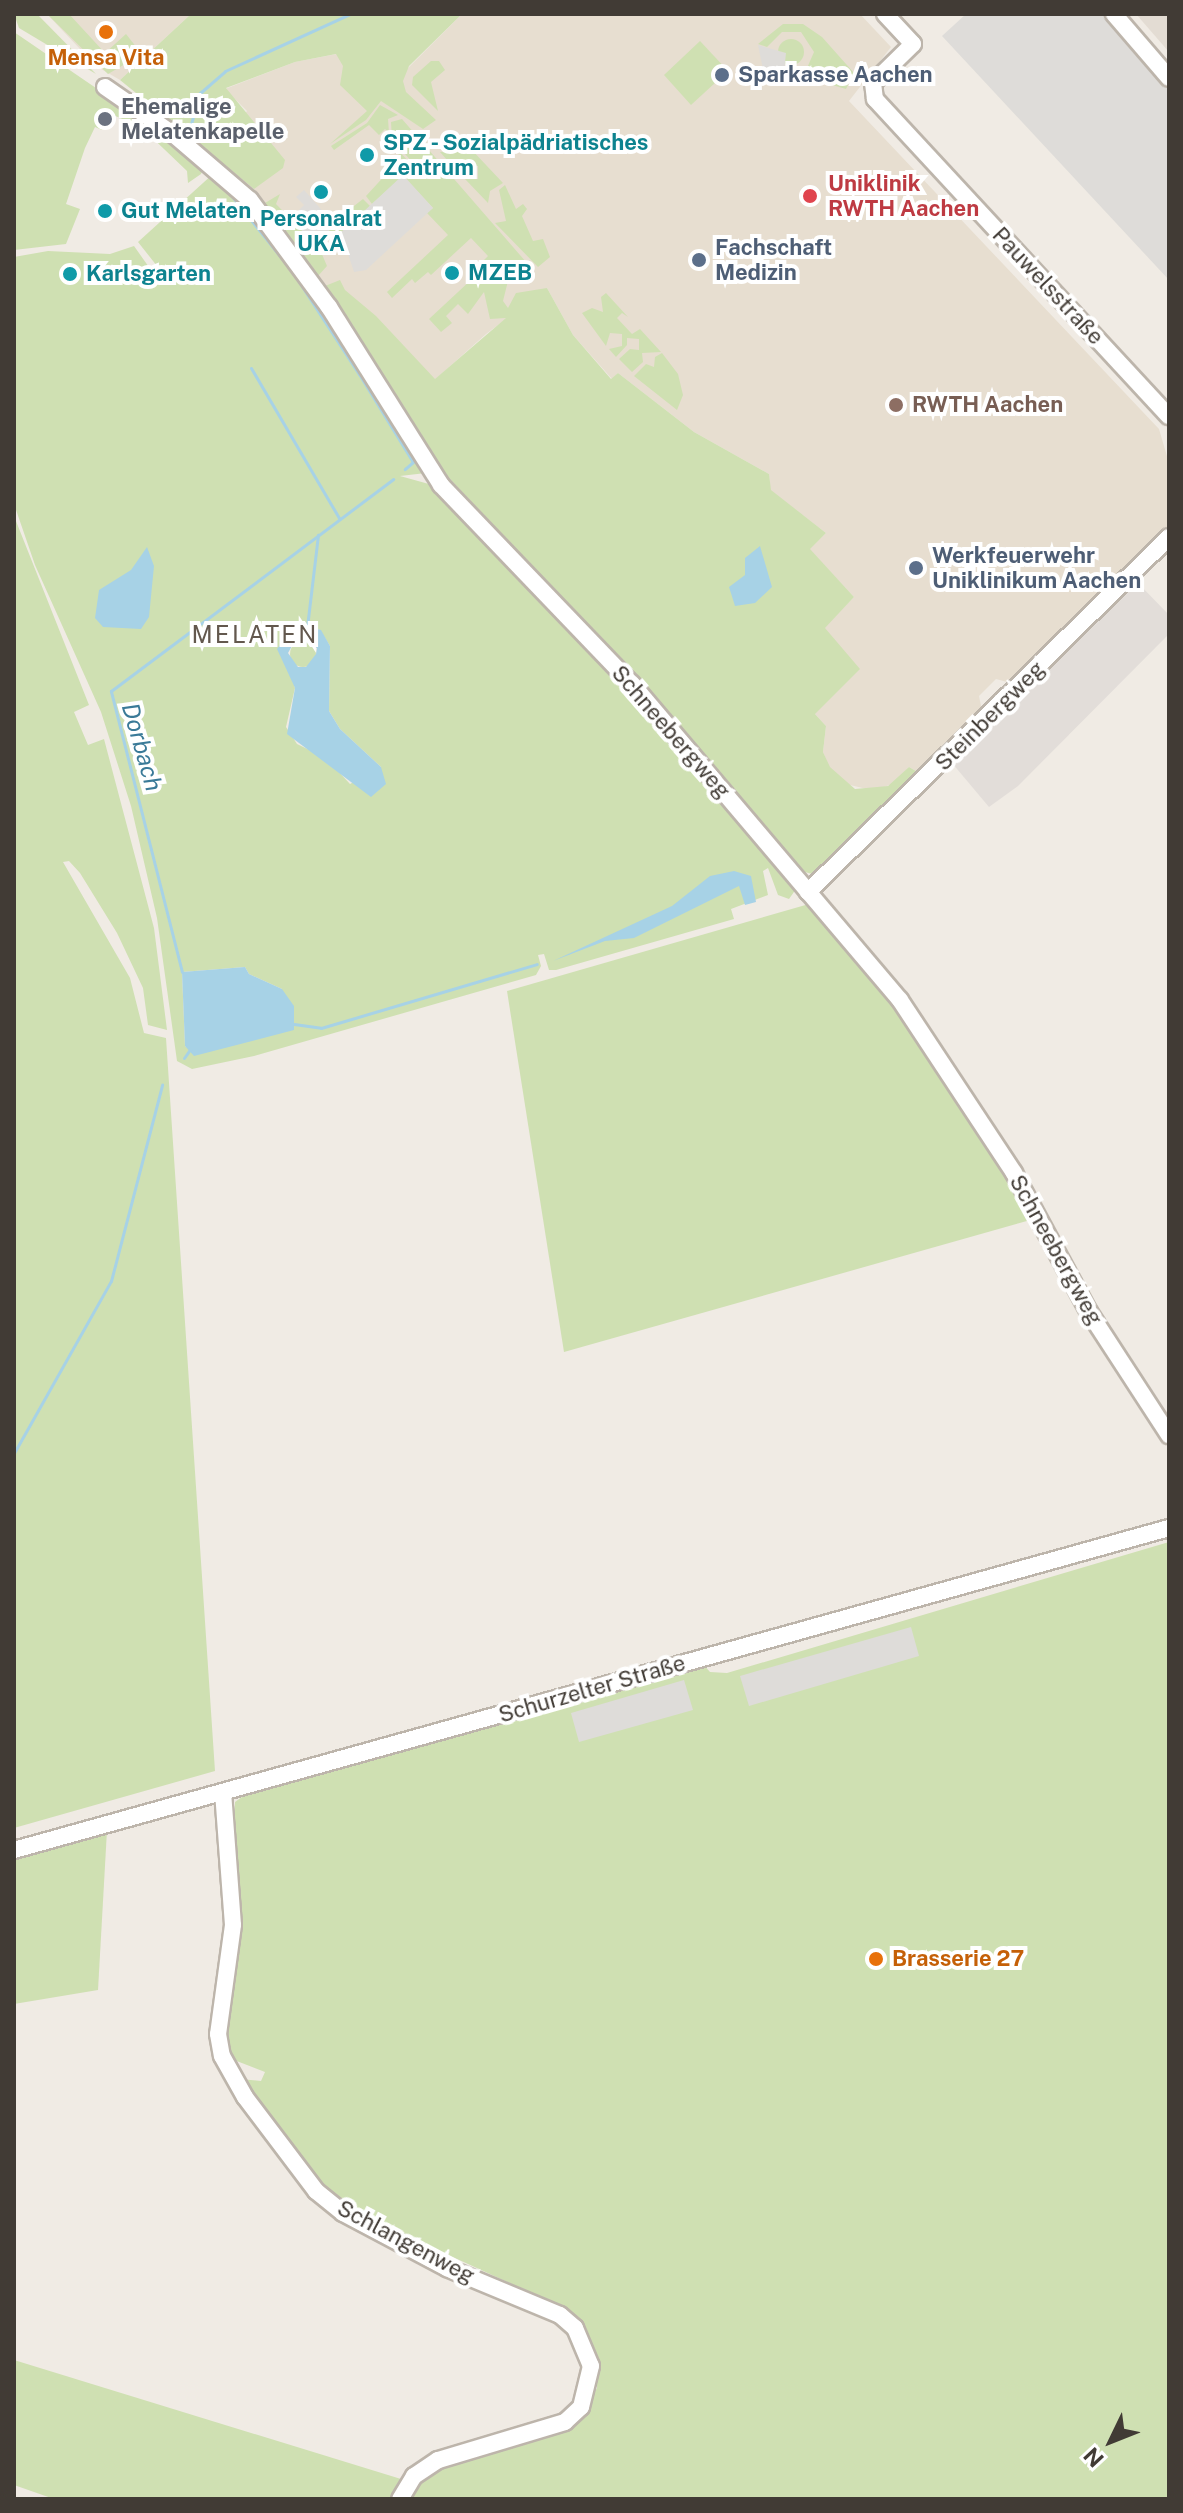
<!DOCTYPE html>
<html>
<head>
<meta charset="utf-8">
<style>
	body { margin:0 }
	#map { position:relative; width:1183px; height:2513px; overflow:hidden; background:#f0ebe4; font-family:"Public Sans",sans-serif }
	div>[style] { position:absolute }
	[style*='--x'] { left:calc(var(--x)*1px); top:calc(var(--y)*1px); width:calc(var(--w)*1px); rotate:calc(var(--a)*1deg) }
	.residential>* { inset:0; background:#e3dcd3 }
	.industrial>* { inset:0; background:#e2ddd9 }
	.education>* { inset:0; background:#e7ded0 }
	.green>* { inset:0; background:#cfe0b2 }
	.round { border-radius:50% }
	.parking>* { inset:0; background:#dedcd9 }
	.water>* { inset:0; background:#a7d2e6 }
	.stream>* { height:3px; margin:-1.5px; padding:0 1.5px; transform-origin:1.5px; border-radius:1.5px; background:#a7d2e6 }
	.roads { filter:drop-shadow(2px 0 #bdb5ab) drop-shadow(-2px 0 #bdb5ab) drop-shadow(0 2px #bdb5ab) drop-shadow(0 -2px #bdb5ab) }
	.minor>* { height:16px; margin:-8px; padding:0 8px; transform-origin:8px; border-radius:8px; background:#fff }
	.dots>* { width:22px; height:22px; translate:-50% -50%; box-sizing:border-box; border:4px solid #fff; border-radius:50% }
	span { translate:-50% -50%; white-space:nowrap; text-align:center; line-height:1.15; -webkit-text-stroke:8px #fff; paint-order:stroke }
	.food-label { font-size:22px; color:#c56008; font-weight:700 }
	.left { translate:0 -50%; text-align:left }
	.service-label { font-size:22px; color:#4e5e75; font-weight:700 }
	.worship-label { font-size:22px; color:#5b616d; font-weight:700 }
	.culture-label { font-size:22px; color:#0d838f; font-weight:700 }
	.health-label { font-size:22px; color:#be3a42; font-weight:700 }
	.street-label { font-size:22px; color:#413b35 }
	.education-label { font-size:22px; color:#785e54; font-weight:700 }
	.neighbourhood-label { font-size:24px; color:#63584e; letter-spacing:2px }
	.water-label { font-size:24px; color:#3a7a98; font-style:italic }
	.frame { position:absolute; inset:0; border:16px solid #413b35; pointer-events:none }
	.north { position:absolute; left:1071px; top:2401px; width:80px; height:80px; -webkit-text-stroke:6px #fff; paint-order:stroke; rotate:227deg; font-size:22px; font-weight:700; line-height:32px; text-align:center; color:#413b35 }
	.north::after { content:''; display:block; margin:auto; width:28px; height:36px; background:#413b35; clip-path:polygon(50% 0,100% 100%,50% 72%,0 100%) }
</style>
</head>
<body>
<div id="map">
	<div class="residential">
		<i style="clip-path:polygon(1136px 14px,1169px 14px,1169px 52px)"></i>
	</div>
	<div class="industrial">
		<i style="clip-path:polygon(1138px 583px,1169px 615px,1169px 634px,1018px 786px,989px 807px,952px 763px)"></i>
	</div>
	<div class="education">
		<i style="clip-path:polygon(47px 14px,191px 14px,120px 80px,96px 66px)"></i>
		<i style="clip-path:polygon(462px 14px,860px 14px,891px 47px,849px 101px,1159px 429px,1169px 463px,1169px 525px,1019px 677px,1007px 682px,996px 679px,979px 696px,982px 711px,921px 774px,909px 767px,894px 783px,875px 791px,846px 784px,829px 767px,823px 752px,826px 726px,815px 714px,824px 628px,854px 597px,809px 549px,826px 533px,770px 490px,769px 474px,694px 432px,618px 373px,612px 379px,573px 335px,547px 288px,486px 334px,401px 410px,327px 288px,254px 189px,215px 153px,249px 121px,244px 115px,247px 111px,225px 89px,295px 62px,337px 54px,384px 92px)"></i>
	</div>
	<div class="green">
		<i style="clip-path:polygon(14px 14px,37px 14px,96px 74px,19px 28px)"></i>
		<i style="clip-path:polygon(47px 14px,69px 14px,105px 53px,126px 34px,137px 48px,132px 60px,108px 74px)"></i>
		<i style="clip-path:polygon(191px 14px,462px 14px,409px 66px,403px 81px,406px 92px,436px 120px,423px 129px,381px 101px,366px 120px,330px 144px,367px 111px,340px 85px,343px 66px,336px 54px,295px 62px,226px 88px,285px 160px,283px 168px,254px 189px,120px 80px)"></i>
		<i style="clip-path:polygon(783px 24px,803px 24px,822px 37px,854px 73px,846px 89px,794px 74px,807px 68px,814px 52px,801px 32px,782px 32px,767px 47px,758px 44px)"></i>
		<i style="clip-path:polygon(14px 32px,153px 127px,203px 169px,201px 174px,188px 183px,187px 171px,141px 127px,106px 112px,102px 130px,95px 127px,85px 148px,66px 204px,80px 209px,66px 244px,14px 250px)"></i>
		<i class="round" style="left:778px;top:39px;width:26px;height:26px"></i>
		<i style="clip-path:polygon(700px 41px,728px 71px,691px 105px,664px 75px)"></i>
		<i style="clip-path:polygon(431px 61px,439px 61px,445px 70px,431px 82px,438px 111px,412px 85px,413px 77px)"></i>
		<i style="clip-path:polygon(380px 105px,398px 115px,388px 119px,389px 133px,385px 129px,379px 135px,369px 125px,334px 150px,331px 146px,367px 123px)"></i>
		<i style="clip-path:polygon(402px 119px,533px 270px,525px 279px,514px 280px,494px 269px,485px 271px,479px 265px,488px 256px,471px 238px,431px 275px,428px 272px,415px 283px,412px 279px,392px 298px,387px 292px,448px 235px,427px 213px,433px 208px,403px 176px,372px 204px,366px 196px,400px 159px,397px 149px,412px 165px,419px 159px,412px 162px,392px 139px,391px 122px)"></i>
		<i style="clip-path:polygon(454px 131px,503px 183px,490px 191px,488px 203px,465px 179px,478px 179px,478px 166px,465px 165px,462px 177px,440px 152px,453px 151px,450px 136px)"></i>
		<i style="clip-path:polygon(evenodd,214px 173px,237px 194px,319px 302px,426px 473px,400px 476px,436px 486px,623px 685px,796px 889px,789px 899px,778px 895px,768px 868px,763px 871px,768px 895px,731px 909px,734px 919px,556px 970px,549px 970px,544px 954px,538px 955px,541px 966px,536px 975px,254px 1056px,192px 1069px,177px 1061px,157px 918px,131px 806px,101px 712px,35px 565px,14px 504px,14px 257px,48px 251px,110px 254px,134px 246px,151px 270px,157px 266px,138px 242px,214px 173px,309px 627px,320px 630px,330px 646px,329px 711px,340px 729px,381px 767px,350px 784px,326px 758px,297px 744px,286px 727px,295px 688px,280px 639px,309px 627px,214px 173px,245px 967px,249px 974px,282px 989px,193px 1052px,185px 1046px,182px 972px,245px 967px)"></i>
		<i style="clip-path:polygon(505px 185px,516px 209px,523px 204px,527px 209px,522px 216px,533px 241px,543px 239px,550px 257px,538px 267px,495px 223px,506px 221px,499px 190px)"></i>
		<i style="clip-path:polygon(280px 194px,276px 204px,314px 243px,322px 237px,329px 244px,321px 252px,327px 266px,318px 276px,265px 203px)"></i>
		<i style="clip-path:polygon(363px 199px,370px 206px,335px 238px,329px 231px,332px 223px)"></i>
		<i style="clip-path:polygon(492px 274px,508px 281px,503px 301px,508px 308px,516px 293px,547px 288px,573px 335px,611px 379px,618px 373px,694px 432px,769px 474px,771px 490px,826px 533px,810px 549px,854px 597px,825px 628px,860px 669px,815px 714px,826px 726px,823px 752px,830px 767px,855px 789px,888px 786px,909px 767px,921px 774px,816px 875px,801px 871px,610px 648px,447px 476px,325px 286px,340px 280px,345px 290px,376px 316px,435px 379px,506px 318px,490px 319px,484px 292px,468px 314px,458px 304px,446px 316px,452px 323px,441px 332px,429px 319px,472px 279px)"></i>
		<i style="clip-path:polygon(606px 293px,628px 317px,622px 313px,617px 318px,632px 334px,640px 329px,661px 352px,642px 353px,643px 362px,632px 372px,619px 359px,630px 349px,639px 350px,639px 339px,627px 338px,627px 345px,616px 357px,609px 349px,622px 346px,622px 334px,610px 333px,606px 346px,582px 313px,592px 308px,603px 312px,601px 297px)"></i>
		<i style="clip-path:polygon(662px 353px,678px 374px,683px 395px,677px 410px,634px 376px,646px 364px,654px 367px,655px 357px)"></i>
		<i style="clip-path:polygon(14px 516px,89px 705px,74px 712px,88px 745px,104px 739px,154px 928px,167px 1030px,148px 1025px,143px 988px,117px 933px,80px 873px,69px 861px,63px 862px,130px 978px,144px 1033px,166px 1038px,215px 1771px,14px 1828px)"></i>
		<i class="round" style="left:290px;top:641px;width:26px;height:26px"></i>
		<i style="clip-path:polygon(809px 904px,922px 1039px,1034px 1219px,564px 1352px,507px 991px)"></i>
		<i style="clip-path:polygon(1169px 1542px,1169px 2499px,402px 2499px,430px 2466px,563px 2427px,571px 2430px,597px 2388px,597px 2367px,579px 2323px,553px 2303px,346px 2208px,306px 2169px,240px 2079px,261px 2081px,265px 2072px,229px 2058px,224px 2045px,235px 1802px,249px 1792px,702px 1663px,710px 1672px,727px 1673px)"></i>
		<i style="clip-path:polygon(107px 1830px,98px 1990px,14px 2004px,14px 1858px)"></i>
		<i style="clip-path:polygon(14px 2360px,401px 2479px,402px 2486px,395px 2499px,54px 2499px,14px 2485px)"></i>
	</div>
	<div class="parking">
		<i style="clip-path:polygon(966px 14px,1108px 14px,1169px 84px,1169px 280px,942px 36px)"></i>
		<i style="clip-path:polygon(758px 45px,786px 53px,783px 80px,764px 74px)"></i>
		<i style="clip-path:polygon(403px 175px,433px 208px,366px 270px,354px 272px,346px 248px,335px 238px)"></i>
		<i style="clip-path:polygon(304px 190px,335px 225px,314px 244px,291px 218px,304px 205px,296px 197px)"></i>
		<i style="clip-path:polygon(911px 1627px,919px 1656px,749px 1706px,740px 1676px)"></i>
		<i style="clip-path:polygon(684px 1680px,693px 1710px,579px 1742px,571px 1713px)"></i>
	</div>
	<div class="water">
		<i style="clip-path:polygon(760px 546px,772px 587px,755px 603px,735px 606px,729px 587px,745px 575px,745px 558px)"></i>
		<i style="clip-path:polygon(147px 547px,154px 566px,149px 617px,141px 629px,103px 627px,95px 618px,99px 590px,131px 570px)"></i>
		<i style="clip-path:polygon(evenodd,309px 627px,321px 630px,330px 646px,329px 711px,340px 729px,381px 767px,386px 784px,371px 797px,287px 734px,295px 688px,277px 649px,291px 630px,309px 627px,306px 642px,317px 648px,316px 654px,306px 667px,298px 667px,288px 653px,293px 644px,306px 642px)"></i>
		<i style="clip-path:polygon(734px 871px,751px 876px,756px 902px,745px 905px,739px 886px,634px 938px,605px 941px,553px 961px,672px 906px,710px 876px)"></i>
		<i style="clip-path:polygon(245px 967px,249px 974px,282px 989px,294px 1006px,294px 1030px,194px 1056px,185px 1046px,182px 972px)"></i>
	</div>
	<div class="stream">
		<i style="--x:188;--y:134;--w:43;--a:-73.7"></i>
		<i style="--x:200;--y:93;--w:33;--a:-41"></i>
		<i style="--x:225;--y:71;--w:137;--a:-24.5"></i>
		<i style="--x:227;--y:190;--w:104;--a:51.3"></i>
		<i style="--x:292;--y:271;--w:123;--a:57"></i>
		<i style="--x:359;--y:374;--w:103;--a:58.5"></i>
		<i style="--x:413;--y:462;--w:11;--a:139"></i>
		<i style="--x:251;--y:368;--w:174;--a:59.6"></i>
		<i style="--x:307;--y:627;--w:93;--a:-83.2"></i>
		<i style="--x:182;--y:972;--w:290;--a:-104.2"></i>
		<i style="--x:111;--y:691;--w:353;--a:-36.9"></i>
		<i style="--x:294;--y:1024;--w:27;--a:8"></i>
		<i style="--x:321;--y:1028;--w:225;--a:-16.5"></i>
		<i style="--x:184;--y:1058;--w:12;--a:-55"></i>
		<i style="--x:14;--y:1453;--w:197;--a:-60.6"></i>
		<i style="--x:111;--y:1281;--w:203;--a:-75.4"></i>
	</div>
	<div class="roads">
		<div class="minor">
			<i style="--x:885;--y:14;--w:41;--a:47"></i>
			<i style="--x:913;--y:44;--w:56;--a:135.7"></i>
			<i style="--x:873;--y:83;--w:16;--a:83"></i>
			<i style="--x:875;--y:99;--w:432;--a:47.2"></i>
			<i style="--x:1114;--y:14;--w:84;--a:49.3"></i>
			<i style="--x:105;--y:87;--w:83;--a:34.7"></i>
			<i style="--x:173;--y:134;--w:101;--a:40.6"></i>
			<i style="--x:250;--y:200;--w:133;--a:53.6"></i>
			<i style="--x:329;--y:307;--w:210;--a:57.8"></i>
			<i style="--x:441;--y:485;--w:276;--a:46.2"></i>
			<i style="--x:632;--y:684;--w:414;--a:49.7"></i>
			<i style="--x:900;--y:1000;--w:207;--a:56.6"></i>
			<i style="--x:1014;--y:1173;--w:158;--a:61.7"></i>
			<i style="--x:1089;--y:1312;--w:147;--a:57"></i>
			<i style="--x:808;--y:892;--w:506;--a:-44.52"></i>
			<i style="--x:223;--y:1792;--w:133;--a:85.7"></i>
			<i style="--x:233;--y:1925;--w:110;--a:97.8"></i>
			<i style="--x:218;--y:2034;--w:22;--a:80"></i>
			<i style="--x:222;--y:2056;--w:47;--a:60.7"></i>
			<i style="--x:245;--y:2097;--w:118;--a:52.9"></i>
			<i style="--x:316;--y:2191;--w:35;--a:39"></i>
			<i style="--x:343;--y:2213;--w:118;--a:27.9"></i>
			<i style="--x:447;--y:2268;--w:122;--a:22.6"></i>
			<i style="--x:560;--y:2315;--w:20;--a:41"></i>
			<i style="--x:575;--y:2328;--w:41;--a:67.2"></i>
			<i style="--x:591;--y:2366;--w:42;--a:103.7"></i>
			<i style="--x:581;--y:2407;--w:22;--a:137"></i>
			<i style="--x:565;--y:2422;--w:133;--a:163.3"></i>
			<i style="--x:438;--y:2460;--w:29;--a:146"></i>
			<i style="--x:414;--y:2476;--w:27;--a:121"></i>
			<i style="--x:14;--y:1850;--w:1199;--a:-15.58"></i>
		</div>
	</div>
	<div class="dots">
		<i style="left:106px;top:32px;background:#e8710a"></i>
		<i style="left:722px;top:75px;background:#5c6f8a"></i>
		<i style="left:105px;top:119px;background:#6b7280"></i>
		<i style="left:367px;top:155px;background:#0f9aa8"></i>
		<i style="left:321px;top:192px;background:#0f9aa8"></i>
		<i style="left:810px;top:196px;background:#e0444e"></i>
		<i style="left:105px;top:211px;background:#0f9aa8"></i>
		<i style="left:699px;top:260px;background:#5c6f8a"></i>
		<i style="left:452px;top:273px;background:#0f9aa8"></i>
		<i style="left:70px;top:274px;background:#0f9aa8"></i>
		<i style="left:896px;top:405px;background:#8d6e63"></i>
		<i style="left:916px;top:568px;background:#5c6f8a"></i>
		<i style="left:876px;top:1959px;background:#e8710a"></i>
	</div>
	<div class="food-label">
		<span style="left:106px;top:58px">Mensa Vita</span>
		<span class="left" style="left:892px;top:1959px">Brasserie 27</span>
	</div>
	<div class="service-label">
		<span class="left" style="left:738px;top:75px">Sparkasse Aachen</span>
		<span class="left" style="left:715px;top:260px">Fachschaft<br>Medizin</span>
		<span class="left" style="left:932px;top:568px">Werkfeuerwehr<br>Uniklinikum Aachen</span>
	</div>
	<div class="worship-label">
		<span class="left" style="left:121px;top:119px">Ehemalige<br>Melatenkapelle</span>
	</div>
	<div class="culture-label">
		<span class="left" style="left:383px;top:155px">SPZ - Sozialpädriatisches<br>Zentrum</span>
		<span class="left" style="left:121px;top:211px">Gut Melaten</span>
		<span style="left:321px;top:231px">Personalrat<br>UKA</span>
		<span class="left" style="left:468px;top:273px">MZEB</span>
		<span class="left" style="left:86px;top:274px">Karlsgarten</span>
	</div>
	<div class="health-label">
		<span class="left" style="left:828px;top:196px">Uniklinik<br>RWTH Aachen</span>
	</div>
	<div class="street-label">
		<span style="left:1048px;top:286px;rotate:47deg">Pauwelsstraße</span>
		<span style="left:990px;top:716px;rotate:-45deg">Steinbergweg</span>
		<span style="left:671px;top:732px;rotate:49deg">Schneebergweg</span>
		<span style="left:1056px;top:1250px;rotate:61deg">Schneebergweg</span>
		<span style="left:592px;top:1689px;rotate:-16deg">Schurzelter Straße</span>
		<span style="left:406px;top:2242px;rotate:28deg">Schlangenweg</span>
	</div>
	<div class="education-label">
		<span class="left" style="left:912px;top:405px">RWTH Aachen</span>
	</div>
	<div class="neighbourhood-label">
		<span style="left:255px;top:635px">MELATEN</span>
	</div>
	<div class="water-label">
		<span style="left:142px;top:747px;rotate:74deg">Dorbach</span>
	</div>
	<div class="frame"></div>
	<div class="north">N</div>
</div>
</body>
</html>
